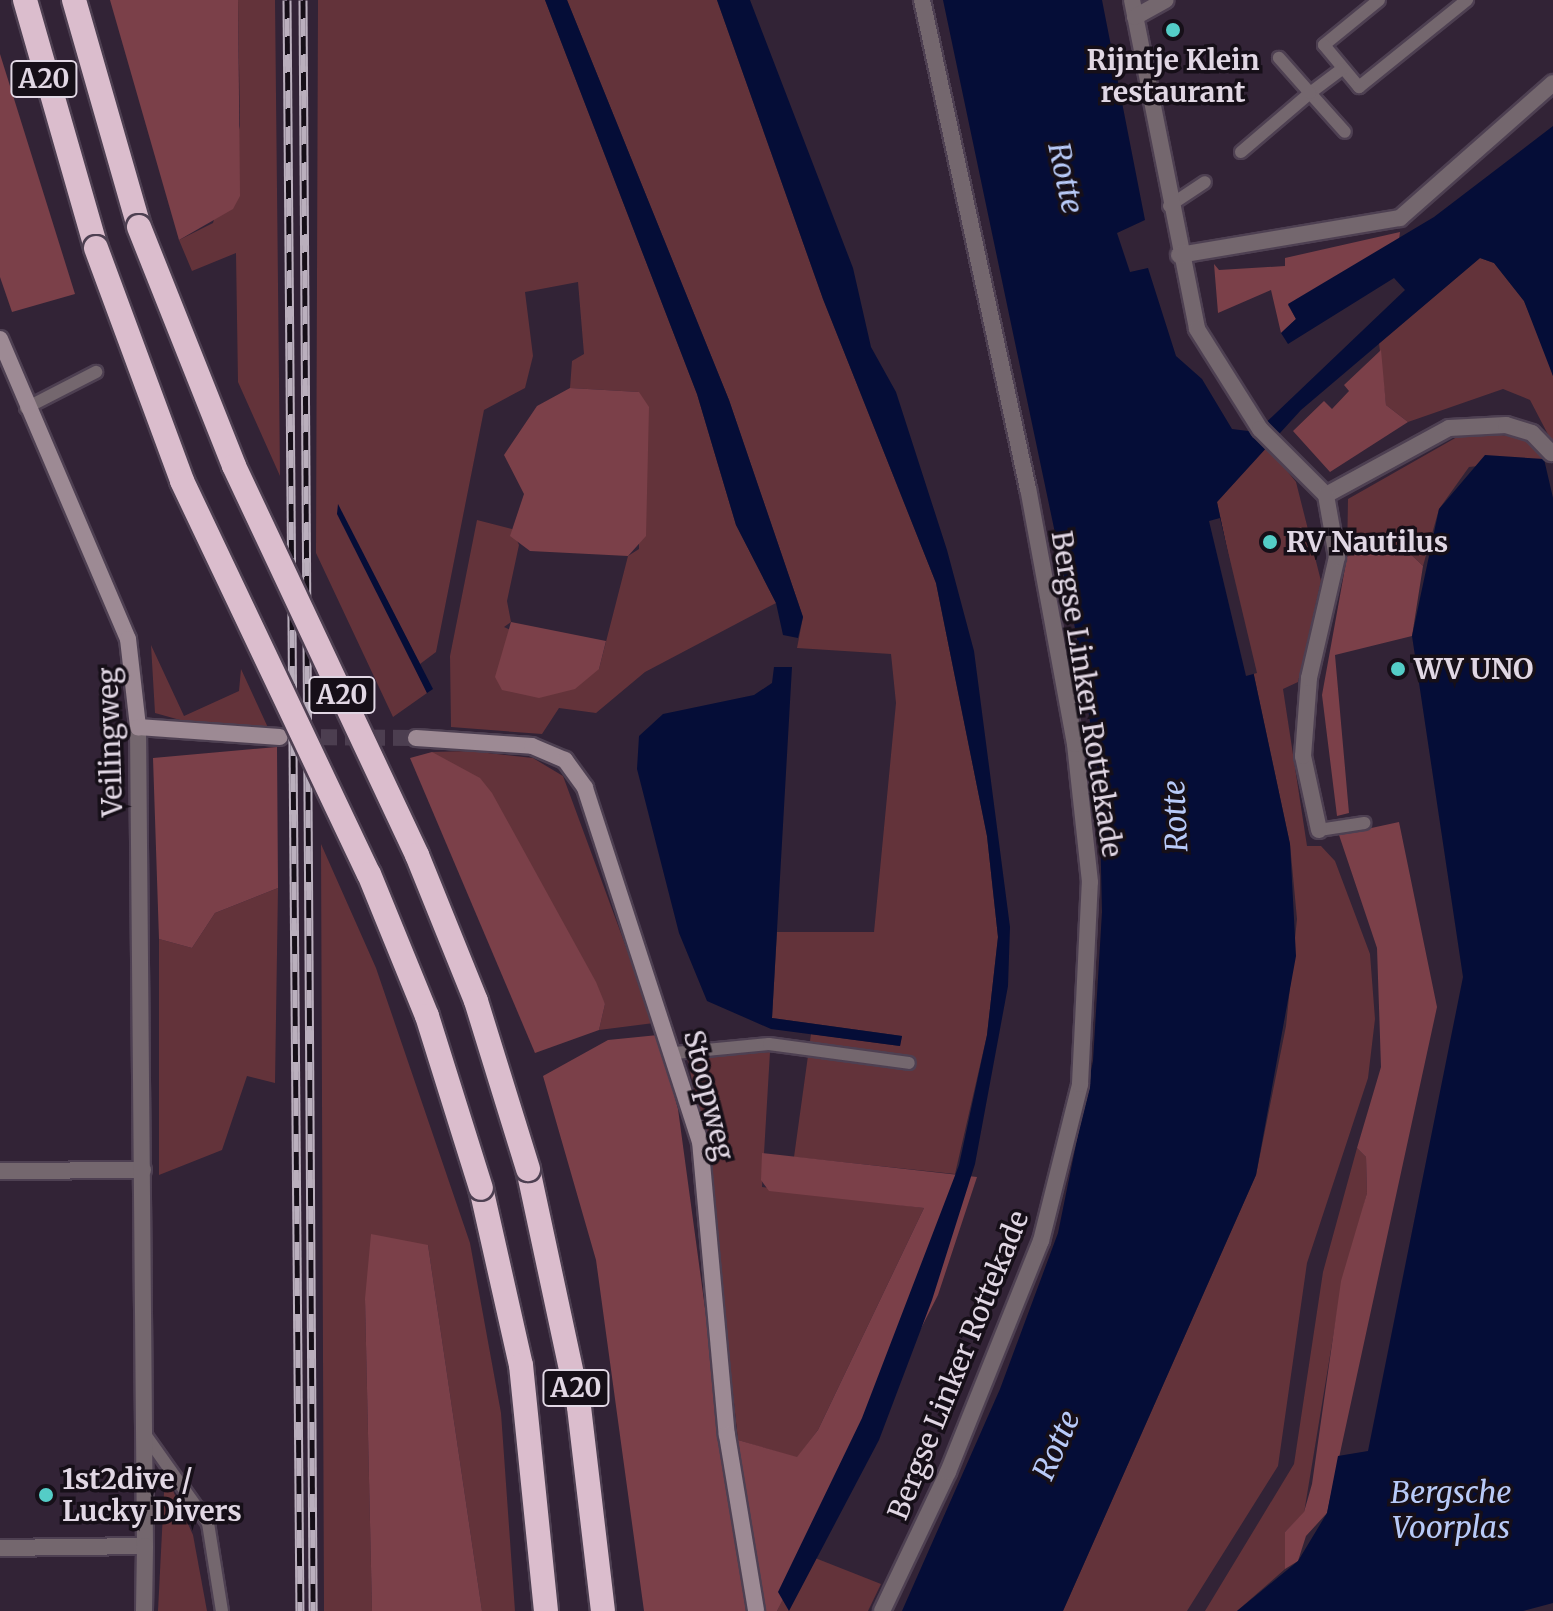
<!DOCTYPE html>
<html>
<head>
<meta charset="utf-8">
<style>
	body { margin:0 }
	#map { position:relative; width:1553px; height:1611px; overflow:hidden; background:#322336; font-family:Merriweather,serif }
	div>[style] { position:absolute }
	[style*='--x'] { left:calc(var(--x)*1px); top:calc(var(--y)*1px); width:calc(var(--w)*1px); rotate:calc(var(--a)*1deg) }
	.green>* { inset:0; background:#63333a }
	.forest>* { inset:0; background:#7b4049 }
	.water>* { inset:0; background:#050d37 }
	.pier>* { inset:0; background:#322336 }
	.secondary-tunnel>* { height:16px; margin-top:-8px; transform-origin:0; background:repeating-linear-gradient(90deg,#4c3e50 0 16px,transparent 0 24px) }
	.roads { filter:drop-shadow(2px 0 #4e4052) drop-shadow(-2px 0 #4e4052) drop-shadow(0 2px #4e4052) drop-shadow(0 -2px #4e4052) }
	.lane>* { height:12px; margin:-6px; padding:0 6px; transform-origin:6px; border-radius:6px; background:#74676e }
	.street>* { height:16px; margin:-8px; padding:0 8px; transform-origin:8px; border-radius:8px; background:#74676e }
	.secondary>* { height:16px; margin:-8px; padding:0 8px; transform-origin:8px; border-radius:8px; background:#9d8a94 }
	.highway>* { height:24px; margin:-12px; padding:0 12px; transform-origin:12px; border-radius:12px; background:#dbbdcd }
	.rail>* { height:9px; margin-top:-4.5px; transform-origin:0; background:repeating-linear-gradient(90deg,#160f18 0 18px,#baafbd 0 36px); box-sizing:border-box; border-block:2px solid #baafbd }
	.bridges { filter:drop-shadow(2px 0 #4e4052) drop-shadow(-2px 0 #4e4052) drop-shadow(0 2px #4e4052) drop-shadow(0 -2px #4e4052) }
	.highway-bridge>* { height:24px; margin:-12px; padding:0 12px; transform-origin:12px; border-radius:12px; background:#dbbdcd }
	.dots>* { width:22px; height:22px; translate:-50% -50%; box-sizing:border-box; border:4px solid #160f18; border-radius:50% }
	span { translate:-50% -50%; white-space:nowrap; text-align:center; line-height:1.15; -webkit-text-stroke:7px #160f18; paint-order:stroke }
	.shield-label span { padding:2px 6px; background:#160f18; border:2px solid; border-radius:6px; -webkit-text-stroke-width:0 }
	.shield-label { font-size:26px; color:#e1d7e4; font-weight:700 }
	.poi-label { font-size:28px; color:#e1d7e4; font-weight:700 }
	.left { translate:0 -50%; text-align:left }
	.street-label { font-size:28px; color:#e1d7e4 }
	.water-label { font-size:30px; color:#b8caf8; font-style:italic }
</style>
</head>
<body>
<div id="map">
	<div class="green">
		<i style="clip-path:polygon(238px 0,275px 0,280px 476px,238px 382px,236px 253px,192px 271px,179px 240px,213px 223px,240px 126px)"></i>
		<i style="clip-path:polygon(318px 0,545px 0,697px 394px,736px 525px,776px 603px,645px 672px,596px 713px,559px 708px,542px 734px,451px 727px,450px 656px,477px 520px,512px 529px,519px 545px,507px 601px,511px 622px,504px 627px,599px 669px,628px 556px,639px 549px,639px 392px,570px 388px,572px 361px,584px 354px,578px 282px,525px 292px,533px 356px,525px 388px,484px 410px,436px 652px,420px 664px,338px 506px,427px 693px,393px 717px,316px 553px)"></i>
		<i style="clip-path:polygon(567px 0,717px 0,823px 299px,936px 583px,987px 836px,998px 937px,987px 1035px,955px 1174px,794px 1157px,811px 1034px,900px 1046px,902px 1036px,772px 1018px,777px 932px,874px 932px,896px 703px,891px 654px,797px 648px,803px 617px,729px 400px)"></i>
		<i style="clip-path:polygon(1480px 258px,1494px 263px,1524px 301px,1544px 348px,1553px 376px,1553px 444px,1530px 400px,1503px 389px,1408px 422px,1386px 405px,1379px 343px)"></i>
		<i style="clip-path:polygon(1488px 433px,1527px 439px,1544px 459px,1469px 467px,1439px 509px,1423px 566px,1401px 545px,1369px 544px,1347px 557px,1348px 499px,1457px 437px)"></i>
		<i style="clip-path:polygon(1267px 446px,1296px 482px,1321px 581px,1298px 682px,1283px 689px,1307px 846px,1321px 846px,1335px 861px,1370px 954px,1375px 1019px,1368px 1078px,1307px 1263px,1278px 1466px,1187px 1611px,1063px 1611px,1256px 1175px,1286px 1026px,1297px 919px,1290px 844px,1217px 502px)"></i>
		<i style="clip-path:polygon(151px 645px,184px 716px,239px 691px,241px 669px,270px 732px,216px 730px,155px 713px)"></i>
		<i style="clip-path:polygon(470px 751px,533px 758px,563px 776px,654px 1023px,599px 1030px,605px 1004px,432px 752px)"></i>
		<i style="clip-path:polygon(321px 844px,376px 968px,470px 1243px,501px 1413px,515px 1611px,482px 1611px,428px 1245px,365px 1299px,372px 1611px,324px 1611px)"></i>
		<i style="clip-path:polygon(278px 888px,275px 1083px,247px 1076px,222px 1150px,159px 1175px,159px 939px,192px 948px,215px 913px)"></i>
		<i style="clip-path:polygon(770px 1052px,762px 1187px,924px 1208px,818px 1430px,797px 1458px,738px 1440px,706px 1141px,687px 1058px)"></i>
		<i style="clip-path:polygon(1357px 1148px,1366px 1157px,1367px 1193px,1338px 1307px,1304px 1513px,1285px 1532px,1285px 1569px,1237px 1611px,1205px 1611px,1294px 1464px,1323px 1272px)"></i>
		<i style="clip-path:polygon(165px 1473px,193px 1535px,207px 1611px,158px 1611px)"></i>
		<i style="clip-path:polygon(805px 1554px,881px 1584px,868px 1611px,777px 1611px)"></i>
	</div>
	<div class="forest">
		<i style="clip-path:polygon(110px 0,238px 0,240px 196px,233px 209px,179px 240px)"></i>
		<i style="clip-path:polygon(0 54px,75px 294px,12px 312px,0 277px)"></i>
		<i style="clip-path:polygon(1400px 232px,1399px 240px,1288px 305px,1296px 319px,1281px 333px,1271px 290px,1218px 313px,1214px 264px,1219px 270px,1285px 266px,1285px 258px)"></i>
		<i style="clip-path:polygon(1381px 350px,1386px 405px,1408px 422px,1330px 472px,1293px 431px,1324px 401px,1332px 409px,1349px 391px,1344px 385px)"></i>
		<i style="clip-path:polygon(570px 388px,639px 392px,649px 407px,646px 536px,628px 556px,530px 551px,510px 536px,524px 494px,504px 455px,537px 406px)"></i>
		<i style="clip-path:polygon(1369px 544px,1401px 545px,1423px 566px,1412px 636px,1335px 655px,1349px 813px,1337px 816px,1322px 695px,1347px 557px)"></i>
		<i style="clip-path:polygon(511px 622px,606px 641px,599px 669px,575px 689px,539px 698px,502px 690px,495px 677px)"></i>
		<i style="clip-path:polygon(277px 747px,278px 888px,215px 913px,192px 948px,159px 939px,153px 758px)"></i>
		<i style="clip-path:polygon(432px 752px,480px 778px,492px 793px,596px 982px,605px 1004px,599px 1030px,535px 1053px,410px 758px)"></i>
		<i style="clip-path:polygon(1399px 822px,1437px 1007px,1327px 1513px,1306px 1536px,1298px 1561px,1285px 1569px,1285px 1532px,1304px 1512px,1312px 1484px,1341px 1281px,1367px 1193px,1366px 1157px,1357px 1148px,1381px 1067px,1377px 948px,1339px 835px)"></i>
		<i style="clip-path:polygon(658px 1035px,678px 1109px,746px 1611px,644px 1611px,596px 1260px,543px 1076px,608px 1040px)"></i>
		<i style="clip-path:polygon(762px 1153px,977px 1177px,938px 1295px,777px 1611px,766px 1611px,759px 1585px,738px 1440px,797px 1457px,818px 1430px,924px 1208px,769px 1191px,761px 1180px)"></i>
		<i style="clip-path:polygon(371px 1234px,428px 1245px,482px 1611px,372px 1611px,365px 1299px)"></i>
	</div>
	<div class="water">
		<i style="clip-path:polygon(545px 0,567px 0,729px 400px,803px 617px,798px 638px,783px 635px,776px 603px,736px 525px,697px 394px)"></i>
		<i style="clip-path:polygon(717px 0,750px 0,853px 268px,871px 347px,896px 392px,947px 550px,974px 651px,1010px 927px,1008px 986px,975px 1164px,932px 1300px,879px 1440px,789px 1611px,778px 1592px,862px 1418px,959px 1165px,987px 1035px,998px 937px,987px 836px,936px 583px,823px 299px)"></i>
		<i style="clip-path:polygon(943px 0,1102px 0,1145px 220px,1117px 233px,1130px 272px,1148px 268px,1176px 356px,1202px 379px,1232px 429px,1256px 432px,1405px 290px,1394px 278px,1288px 344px,1281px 333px,1296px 319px,1288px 304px,1434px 217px,1553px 126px,1553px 376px,1524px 301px,1494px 263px,1480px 258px,1301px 410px,1217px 502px,1290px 844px,1296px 956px,1256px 1175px,1063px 1611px,902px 1611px,1000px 1389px,1058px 1233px,1093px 1061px,1102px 912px,1099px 779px,1076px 633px)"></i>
		<i style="clip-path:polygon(1485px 455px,1544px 459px,1553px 498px,1553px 1603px,1523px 1611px,1237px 1611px,1298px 1561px,1327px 1513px,1338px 1456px,1368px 1451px,1463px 977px,1412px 636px,1439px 509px)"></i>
		<i style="clip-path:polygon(338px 504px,433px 689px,427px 693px,337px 514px)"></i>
		<i style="clip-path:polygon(774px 667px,792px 667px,772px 1018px,902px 1036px,900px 1046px,771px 1029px,707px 1001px,679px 933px,637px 769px,639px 736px,663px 714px,754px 695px,772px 683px)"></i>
	</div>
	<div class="pier">
		<i style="clip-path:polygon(1220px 518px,1257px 673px,1246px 676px,1209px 521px)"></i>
	</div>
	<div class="secondary-tunnel">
		<i style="--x:297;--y:737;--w:119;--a:0.5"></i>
	</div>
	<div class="roads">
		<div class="lane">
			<i style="--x:1379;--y:0;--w:71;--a:140.7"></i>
			<i style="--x:1324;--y:45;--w:55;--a:50.2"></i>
			<i style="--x:1359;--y:87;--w:139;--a:-38.9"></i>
			<i style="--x:1342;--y:69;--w:40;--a:143"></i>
			<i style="--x:1310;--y:93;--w:52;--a:48.1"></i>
			<i style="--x:1241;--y:152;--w:91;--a:-40.5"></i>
			<i style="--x:1310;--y:93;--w:47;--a:-131.5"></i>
			<i style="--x:1169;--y:206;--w:43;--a:-33.7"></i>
			<i style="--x:26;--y:408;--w:79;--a:-27.2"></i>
			<i style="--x:1319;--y:830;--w:46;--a:-8.8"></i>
			<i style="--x:675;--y:1053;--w:94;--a:-5.5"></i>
			<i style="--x:769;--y:1044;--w:141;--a:7.7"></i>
			<i style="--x:144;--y:1433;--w:110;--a:54.6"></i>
			<i style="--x:208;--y:1523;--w:89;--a:81"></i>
		</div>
		<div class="street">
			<i style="--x:1132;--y:0;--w:335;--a:78.8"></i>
			<i style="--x:1197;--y:329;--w:118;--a:57.8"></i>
			<i style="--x:1260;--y:429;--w:93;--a:45"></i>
			<i style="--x:1135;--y:17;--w:35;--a:-29"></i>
			<i style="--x:1179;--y:255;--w:224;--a:-9.5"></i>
			<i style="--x:1400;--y:218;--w:204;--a:-41.4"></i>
			<i style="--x:1326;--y:495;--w:140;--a:-28.6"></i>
			<i style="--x:1449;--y:428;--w:57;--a:-3"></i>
			<i style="--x:1506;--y:425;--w:27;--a:17"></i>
			<i style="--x:1532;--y:433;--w:28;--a:46"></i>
			<i style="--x:1319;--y:830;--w:76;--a:-102.2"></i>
			<i style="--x:1303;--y:756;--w:78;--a:-85.6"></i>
			<i style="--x:1309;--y:678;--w:124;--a:-77"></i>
			<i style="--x:1337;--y:557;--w:63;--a:-100.1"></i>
			<i style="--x:0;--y:1171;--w:143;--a:-0.4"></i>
			<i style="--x:0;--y:1548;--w:145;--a:-0.8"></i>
			<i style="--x:145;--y:1546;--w:819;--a:-90.49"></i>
			<i style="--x:144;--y:1611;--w:65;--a:-89.1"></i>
			<i style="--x:882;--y:1611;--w:154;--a:-64.6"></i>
			<i style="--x:948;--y:1472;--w:249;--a:-68.1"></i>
			<i style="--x:1041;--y:1241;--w:162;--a:-76"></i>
			<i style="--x:1080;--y:1084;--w:202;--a:-87.2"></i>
			<i style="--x:1090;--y:882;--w:139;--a:-96.2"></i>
			<i style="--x:1075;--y:744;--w:259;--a:-100.4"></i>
			<i style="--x:1028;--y:489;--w:500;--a:-102.23"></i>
		</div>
		<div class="secondary">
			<i style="--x:0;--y:339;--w:326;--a:66.9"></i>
			<i style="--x:128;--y:639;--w:89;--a:83.5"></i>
			<i style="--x:138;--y:727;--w:142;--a:4"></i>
			<i style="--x:416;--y:738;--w:116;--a:3.9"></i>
			<i style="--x:532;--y:746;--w:36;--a:23"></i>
			<i style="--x:565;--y:760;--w:34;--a:54"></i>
			<i style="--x:585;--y:788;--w:371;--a:72"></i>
			<i style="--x:700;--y:1141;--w:295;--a:84.8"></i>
			<i style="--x:727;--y:1435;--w:178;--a:80.6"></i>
		</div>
		<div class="highway">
			<i style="--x:25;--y:0;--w:258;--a:74"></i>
			<i style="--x:74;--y:0;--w:236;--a:74"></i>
			<i style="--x:528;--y:1169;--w:243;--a:77.9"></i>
			<i style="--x:579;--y:1407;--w:205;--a:83.3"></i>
			<i style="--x:481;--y:1188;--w:181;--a:77.3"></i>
			<i style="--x:521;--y:1365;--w:247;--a:84.2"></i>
		</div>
	</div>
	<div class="rail">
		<i style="--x:287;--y:0;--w:1611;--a:89.54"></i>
		<i style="--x:303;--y:0;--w:1611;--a:89.64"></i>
	</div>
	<div class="bridges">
		<div class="highway-bridge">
			<i style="--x:139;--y:227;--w:257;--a:68.3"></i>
			<i style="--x:234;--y:466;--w:430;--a:64.8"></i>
			<i style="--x:417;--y:855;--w:157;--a:68"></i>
			<i style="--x:476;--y:1001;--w:176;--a:72.8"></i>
			<i style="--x:96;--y:248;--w:248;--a:69.7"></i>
			<i style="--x:182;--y:481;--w:435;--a:64.6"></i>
			<i style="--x:369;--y:874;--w:153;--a:67.8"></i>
			<i style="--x:427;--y:1016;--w:180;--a:72.6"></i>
		</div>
	</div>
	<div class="dots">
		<i style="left:1173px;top:30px;background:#54cdc7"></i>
		<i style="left:1270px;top:542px;background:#54cdc7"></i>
		<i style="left:1398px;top:669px;background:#54cdc7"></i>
		<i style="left:46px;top:1495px;background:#54cdc7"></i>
	</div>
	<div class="shield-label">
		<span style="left:44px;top:79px">A20</span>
		<span style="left:342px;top:695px">A20</span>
		<span style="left:576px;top:1388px">A20</span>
	</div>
	<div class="poi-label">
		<span style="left:1173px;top:76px">Rijntje Klein<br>restaurant</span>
		<span class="left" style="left:1286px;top:542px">RV Nautilus</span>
		<span class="left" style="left:1414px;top:669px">WV UNO</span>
		<span class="left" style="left:62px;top:1495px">1st2dive /<br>Lucky Divers</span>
	</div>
	<div class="street-label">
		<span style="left:1087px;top:694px;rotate:81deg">Bergse Linker Rottekade</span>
		<span style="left:110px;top:742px;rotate:-92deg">Veilingweg</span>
		<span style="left:709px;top:1095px;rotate:76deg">Stoopweg</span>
		<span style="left:958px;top:1365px;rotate:-68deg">Bergse Linker Rottekade</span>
	</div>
	<div class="water-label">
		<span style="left:1066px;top:178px;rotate:78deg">Rotte</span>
		<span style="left:1175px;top:816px;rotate:-93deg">Rotte</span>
		<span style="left:1056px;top:1445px;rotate:-66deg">Rotte</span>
		<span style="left:1451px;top:1509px">Bergsche<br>Voorplas</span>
	</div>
</div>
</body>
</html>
